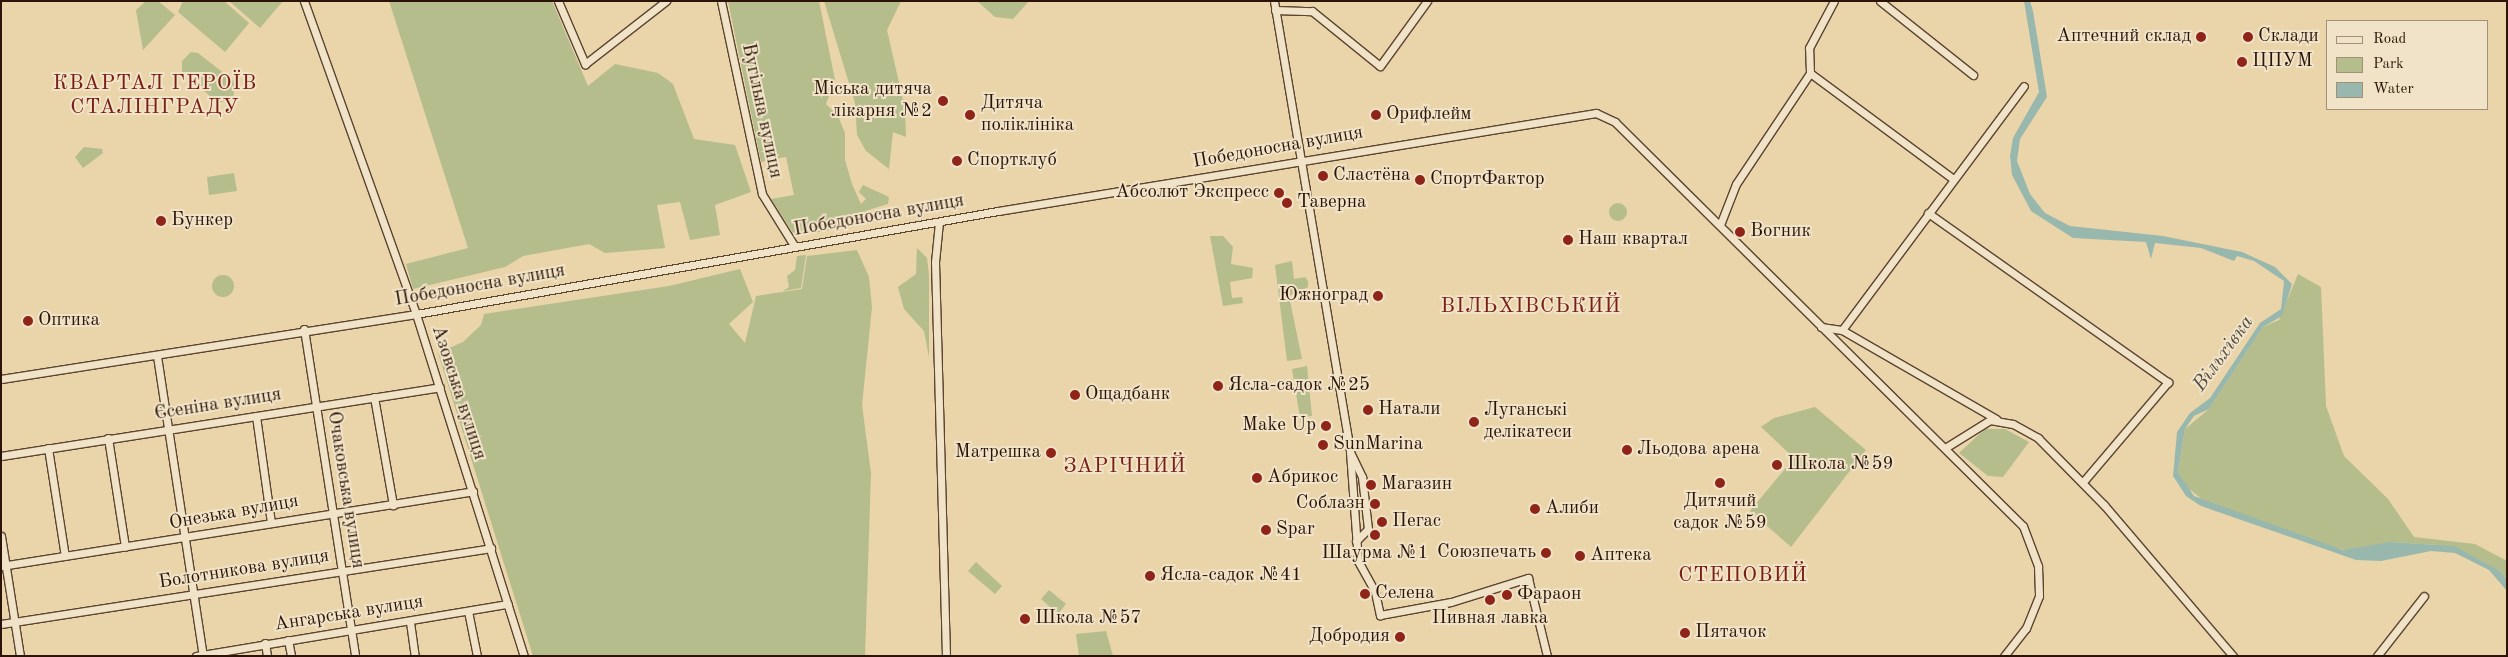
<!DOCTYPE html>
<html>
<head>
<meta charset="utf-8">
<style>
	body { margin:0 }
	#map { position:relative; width:2508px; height:657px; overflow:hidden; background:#ead4aa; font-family:"Old Standard TT",serif }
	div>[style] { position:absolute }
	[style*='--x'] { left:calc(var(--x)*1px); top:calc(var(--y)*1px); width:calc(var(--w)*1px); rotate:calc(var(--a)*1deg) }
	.green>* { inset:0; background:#b4bd8b }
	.round { border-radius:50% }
	.water>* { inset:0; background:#98b8ae }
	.roads { filter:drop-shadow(1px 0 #5b4430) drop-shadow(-1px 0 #5b4430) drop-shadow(0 1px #5b4430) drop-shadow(0 -1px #5b4430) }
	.minor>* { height:7px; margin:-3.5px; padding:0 3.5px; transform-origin:3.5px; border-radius:3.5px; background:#f1e3c8 }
	.dots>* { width:14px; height:14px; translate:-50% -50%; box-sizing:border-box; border:2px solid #f1e3c8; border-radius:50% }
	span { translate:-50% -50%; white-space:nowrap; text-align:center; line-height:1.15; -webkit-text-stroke:4px #f1e3c8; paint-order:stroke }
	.poi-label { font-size:19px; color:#2b1407 }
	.right { translate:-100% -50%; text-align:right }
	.left { translate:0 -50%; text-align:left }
	.street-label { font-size:19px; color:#2b1407 }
	.water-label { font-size:20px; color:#514d41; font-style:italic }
	.quarter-label { font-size:21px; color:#7a1f14; letter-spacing:1px }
	.frame { position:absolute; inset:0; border:2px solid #2b1407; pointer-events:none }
	.legend { position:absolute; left:2326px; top:20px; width:162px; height:90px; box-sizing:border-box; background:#f1e3c8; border:1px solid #a2907b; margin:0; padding:6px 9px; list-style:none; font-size:15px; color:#2b1407 }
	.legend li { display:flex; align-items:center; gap:10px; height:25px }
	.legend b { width:25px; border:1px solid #a2907b }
</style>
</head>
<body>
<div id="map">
	<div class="green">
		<i style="clip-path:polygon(146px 1px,158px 1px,175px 15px,143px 50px,136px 10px)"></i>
		<i style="clip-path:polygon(183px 1px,224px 1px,249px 23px,225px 52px,178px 12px)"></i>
		<i style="clip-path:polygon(229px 1px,283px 1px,260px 28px)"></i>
		<i style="clip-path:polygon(389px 1px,552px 1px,588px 86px,615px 64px,658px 73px,673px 84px,694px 139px,735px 145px,751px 192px,715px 205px,720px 235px,690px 240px,680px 202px,657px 205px,665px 248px,605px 253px,589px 244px,523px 256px,505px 267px,413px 289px,406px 264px,468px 248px)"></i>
		<i style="clip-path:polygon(728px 1px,819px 1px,835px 80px,826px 104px,838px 116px,845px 133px,845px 160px,852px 184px,861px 204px,866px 199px,859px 192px,863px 185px,889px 197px,888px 204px,865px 211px,870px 223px,795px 236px,771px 199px,794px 195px,786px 157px,761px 162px)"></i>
		<i style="clip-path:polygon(824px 1px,901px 1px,887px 30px,905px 109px,906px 137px,893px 132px,889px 169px,866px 151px,857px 135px,855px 103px)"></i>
		<i style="clip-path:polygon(977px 1px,1029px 1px,1013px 19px,995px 17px)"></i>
		<i style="clip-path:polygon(191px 52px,198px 53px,235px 82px,233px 99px,218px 103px,182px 72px,182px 61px)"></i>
		<i style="clip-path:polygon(84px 147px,102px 149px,103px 153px,83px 168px,75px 157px)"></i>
		<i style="clip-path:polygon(234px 173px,237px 191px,209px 195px,207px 177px)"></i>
		<i class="round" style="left:1609px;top:203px;width:18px;height:18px"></i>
		<i style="clip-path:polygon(1210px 236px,1223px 236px,1233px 247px,1231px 264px,1253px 268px,1252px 278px,1230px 282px,1232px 298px,1242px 297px,1243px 303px,1223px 306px)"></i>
		<i style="clip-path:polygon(917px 248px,927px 258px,929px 275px,929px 357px,924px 331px,904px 309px,898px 287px,916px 274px)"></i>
		<i style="clip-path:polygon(857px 250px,869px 277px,872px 307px,862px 405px,871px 473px,865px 656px,533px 656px,438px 353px,463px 342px,481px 325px,484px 314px,669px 286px,740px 269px,753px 302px,729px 324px,745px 343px,756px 296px,802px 289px,807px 256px)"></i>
		<i style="clip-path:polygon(806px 255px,801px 288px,783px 291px,789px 287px,787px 276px,795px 270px,797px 256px)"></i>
		<i style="clip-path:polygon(1292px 261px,1294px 279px,1305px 277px,1308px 281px,1308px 287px,1289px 296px,1302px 359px,1287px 361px,1275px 265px)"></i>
		<i style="clip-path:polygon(2298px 274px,2321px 287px,2326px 406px,2344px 456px,2388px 499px,2414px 537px,2475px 544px,2507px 561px,2507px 580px,2500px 571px,2438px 545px,2392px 542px,2350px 551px,2332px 547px,2203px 500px,2188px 488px,2178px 472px,2185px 429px,2209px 409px,2263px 327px,2279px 320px)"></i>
		<i class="round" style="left:212px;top:275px;width:22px;height:22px"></i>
		<i style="clip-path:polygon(1307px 366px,1312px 416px,1304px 417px,1302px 430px,1292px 369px)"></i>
		<i style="clip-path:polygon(1815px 407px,1866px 450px,1791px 547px,1750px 511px,1794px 458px,1761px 427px,1774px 418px)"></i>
		<i style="clip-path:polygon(1985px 429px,2005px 429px,2029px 442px,2003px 477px,1988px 476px,1959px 453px)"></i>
		<i style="clip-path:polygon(976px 562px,1002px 586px,995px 594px,968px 571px)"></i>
		<i style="clip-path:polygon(1049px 590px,1066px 604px,1058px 614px,1041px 599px)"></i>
		<i style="clip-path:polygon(1106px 631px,1113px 656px,1079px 656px,1076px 634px)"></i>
	</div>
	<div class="water">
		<i style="clip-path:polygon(2024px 1px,2030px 1px,2033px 11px,2047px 97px,2020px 139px,2017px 161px,2030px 194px,2045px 213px,2070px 226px,2163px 236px,2242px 252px,2275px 267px,2292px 284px,2282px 316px,2263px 327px,2209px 409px,2194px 416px,2185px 429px,2178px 472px,2194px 496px,2343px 550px,2391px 542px,2454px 546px,2500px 571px,2507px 580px,2507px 591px,2489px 570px,2455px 553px,2431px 551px,2381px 561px,2356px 560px,2201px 506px,2186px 496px,2173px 476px,2177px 432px,2190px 413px,2210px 398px,2260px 323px,2281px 309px,2284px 281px,2254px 261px,2237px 256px,2234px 261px,2201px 248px,2155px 243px,2151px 259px,2146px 242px,2073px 238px,2031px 211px,2012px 175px,2010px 156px,2013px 138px,2039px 92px)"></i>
	</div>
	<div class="roads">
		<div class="minor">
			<i style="--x:304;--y:1;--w:332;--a:70.3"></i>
			<i style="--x:416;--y:314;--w:359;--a:72.5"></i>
			<i style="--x:558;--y:1;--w:69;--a:66.8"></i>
			<i style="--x:585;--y:64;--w:103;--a:-37.9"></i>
			<i style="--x:721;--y:1;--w:197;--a:78"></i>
			<i style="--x:762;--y:194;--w:62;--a:58.1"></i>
			<i style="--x:1274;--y:1;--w:457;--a:80.4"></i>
			<i style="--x:1350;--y:452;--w:28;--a:64"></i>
			<i style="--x:1362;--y:477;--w:52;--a:83.4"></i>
			<i style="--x:1368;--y:529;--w:17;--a:135"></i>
			<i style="--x:1880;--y:1;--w:119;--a:38.5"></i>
			<i style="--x:1275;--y:10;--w:37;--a:2"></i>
			<i style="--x:1312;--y:11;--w:87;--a:39"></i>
			<i style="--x:1380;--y:66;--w:80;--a:-54.1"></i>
			<i style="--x:1810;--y:73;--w:178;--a:36.5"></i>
			<i style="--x:1928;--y:213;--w:294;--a:35.2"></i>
			<i style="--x:2168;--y:382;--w:131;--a:130.4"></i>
			<i style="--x:939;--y:222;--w:40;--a:95.7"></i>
			<i style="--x:935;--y:262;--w:394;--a:88.4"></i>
			<i style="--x:1720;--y:225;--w:44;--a:-68.7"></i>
			<i style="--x:1736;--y:184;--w:133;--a:-56.3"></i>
			<i style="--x:1810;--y:73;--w:25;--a:-92"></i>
			<i style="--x:1809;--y:48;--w:53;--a:-62"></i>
			<i style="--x:1821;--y:327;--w:21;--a:8"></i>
			<i style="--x:1842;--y:330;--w:178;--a:30"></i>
			<i style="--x:304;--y:329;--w:331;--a:81.1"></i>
			<i style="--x:1842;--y:330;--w:304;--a:-53.3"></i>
			<i style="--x:157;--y:356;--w:303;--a:81.3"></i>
			<i style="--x:1;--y:379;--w:420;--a:-8.9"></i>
			<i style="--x:416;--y:314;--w:591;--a:-10.04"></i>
			<i style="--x:998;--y:211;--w:606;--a:-9.31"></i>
			<i style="--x:1596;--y:113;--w:21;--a:25"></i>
			<i style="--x:1615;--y:122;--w:574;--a:44.72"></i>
			<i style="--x:2023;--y:526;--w:43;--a:69.4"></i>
			<i style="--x:2038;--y:566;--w:30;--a:88"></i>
			<i style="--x:2039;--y:596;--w:35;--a:112"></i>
			<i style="--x:2026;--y:628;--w:36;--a:128"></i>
			<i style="--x:374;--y:397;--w:110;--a:80"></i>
			<i style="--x:256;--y:416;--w:108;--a:82"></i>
			<i style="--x:108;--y:438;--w:110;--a:81.1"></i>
			<i style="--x:48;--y:448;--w:109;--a:81.1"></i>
			<i style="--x:1945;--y:448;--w:53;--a:-31.9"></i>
			<i style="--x:1990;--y:420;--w:23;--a:10"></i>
			<i style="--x:2013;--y:424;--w:29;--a:29"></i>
			<i style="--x:2038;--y:438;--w:94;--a:45.4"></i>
			<i style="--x:2104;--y:505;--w:199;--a:49.5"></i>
			<i style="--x:1350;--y:452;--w:109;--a:85.8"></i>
			<i style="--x:1358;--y:561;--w:35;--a:61"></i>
			<i style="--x:1375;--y:592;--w:24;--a:78"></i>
			<i style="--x:1380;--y:615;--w:72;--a:-10.4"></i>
			<i style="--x:1451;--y:602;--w:81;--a:-17.3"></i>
			<i style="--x:1528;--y:578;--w:80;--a:76.3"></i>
			<i style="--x:1;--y:456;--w:444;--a:-8.9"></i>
			<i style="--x:1;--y:536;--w:121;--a:81"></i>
			<i style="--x:1;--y:566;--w:478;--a:-9"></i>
			<i style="--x:468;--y:611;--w:46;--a:78.7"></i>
			<i style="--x:410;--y:622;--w:34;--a:82"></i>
			<i style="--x:1;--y:624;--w:496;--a:-8.8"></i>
			<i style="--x:288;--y:640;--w:16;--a:79"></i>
			<i style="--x:265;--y:643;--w:13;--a:81"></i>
			<i style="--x:196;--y:656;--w:316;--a:-9.5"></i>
			<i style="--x:2377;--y:656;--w:76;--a:-51.9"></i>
		</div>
	</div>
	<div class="dots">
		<i style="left:2201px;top:37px;background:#8f2418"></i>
		<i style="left:2248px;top:37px;background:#8f2418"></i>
		<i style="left:2242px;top:62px;background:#8f2418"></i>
		<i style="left:943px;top:101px;background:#8f2418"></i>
		<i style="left:970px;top:115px;background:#8f2418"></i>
		<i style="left:1376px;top:115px;background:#8f2418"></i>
		<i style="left:957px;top:161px;background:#8f2418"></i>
		<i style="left:1323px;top:176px;background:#8f2418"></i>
		<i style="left:1420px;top:180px;background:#8f2418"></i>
		<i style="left:1279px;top:193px;background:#8f2418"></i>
		<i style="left:1287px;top:203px;background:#8f2418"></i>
		<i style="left:161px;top:221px;background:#8f2418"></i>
		<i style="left:1740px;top:232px;background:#8f2418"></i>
		<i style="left:1568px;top:240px;background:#8f2418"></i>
		<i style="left:1378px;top:296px;background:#8f2418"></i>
		<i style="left:28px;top:321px;background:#8f2418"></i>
		<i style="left:1218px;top:386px;background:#8f2418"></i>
		<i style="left:1075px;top:395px;background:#8f2418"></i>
		<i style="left:1368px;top:410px;background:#8f2418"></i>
		<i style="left:1474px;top:422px;background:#8f2418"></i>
		<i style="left:1326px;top:426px;background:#8f2418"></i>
		<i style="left:1323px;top:445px;background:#8f2418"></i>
		<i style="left:1627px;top:450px;background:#8f2418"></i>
		<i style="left:1051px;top:453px;background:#8f2418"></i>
		<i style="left:1777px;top:465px;background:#8f2418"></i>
		<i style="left:1257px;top:478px;background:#8f2418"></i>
		<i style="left:1720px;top:483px;background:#8f2418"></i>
		<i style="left:1371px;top:485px;background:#8f2418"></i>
		<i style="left:1375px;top:504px;background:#8f2418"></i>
		<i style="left:1535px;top:509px;background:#8f2418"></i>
		<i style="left:1382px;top:522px;background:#8f2418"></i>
		<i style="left:1266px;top:530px;background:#8f2418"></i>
		<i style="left:1375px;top:535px;background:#8f2418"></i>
		<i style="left:1546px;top:553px;background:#8f2418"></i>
		<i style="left:1580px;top:556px;background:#8f2418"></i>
		<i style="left:1150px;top:576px;background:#8f2418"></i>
		<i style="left:1365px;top:594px;background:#8f2418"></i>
		<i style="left:1507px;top:595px;background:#8f2418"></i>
		<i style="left:1490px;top:600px;background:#8f2418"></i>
		<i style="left:1025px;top:619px;background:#8f2418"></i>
		<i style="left:1685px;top:633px;background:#8f2418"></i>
		<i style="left:1400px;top:637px;background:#8f2418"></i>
	</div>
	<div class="poi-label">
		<span class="right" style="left:2191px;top:37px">Аптечний склад</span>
		<span class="left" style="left:2258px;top:37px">Склади</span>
		<span class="left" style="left:2252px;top:62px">ЦПУМ</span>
		<span class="right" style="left:932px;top:101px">Міська дитяча<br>лікарня №2</span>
		<span class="left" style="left:981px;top:115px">Дитяча<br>поліклініка</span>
		<span class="left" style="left:1386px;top:115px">Орифлейм</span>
		<span class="left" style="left:967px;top:161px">Спортклуб</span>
		<span class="left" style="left:1333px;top:176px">Сластёна</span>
		<span class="left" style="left:1430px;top:180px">СпортФактор</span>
		<span class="right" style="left:1269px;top:193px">Абсолют Экспресс</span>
		<span class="left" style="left:1297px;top:203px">Таверна</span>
		<span class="left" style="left:171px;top:221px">Бункер</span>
		<span class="left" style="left:1750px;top:232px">Вогник</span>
		<span class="left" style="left:1578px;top:240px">Наш квартал</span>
		<span class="right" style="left:1368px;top:296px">Южноград</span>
		<span class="left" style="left:38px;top:321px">Оптика</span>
		<span class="left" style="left:1228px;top:386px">Ясла-садок №25</span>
		<span class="left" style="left:1085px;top:395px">Ощадбанк</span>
		<span class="left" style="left:1378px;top:410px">Натали</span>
		<span class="left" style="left:1484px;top:422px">Луганські<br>делікатеси</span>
		<span class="right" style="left:1316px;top:426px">Make Up</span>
		<span class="left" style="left:1333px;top:445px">SunMarina</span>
		<span class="left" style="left:1637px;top:450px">Льодова арена</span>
		<span class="right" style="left:1041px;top:453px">Матрешка</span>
		<span class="left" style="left:1787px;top:465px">Школа №59</span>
		<span class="left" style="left:1267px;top:478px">Абрикос</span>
		<span class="left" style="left:1381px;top:485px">Магазин</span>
		<span style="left:1720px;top:513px">Дитячий<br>садок №59</span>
		<span class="right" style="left:1365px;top:504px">Соблазн</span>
		<span class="left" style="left:1545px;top:509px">Алиби</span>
		<span class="left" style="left:1392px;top:522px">Пегас</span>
		<span class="left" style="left:1276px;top:530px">Spar</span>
		<span class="right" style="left:1536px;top:553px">Союзпечать</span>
		<span style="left:1375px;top:554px">Шаурма №1</span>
		<span class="left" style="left:1590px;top:556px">Аптека</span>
		<span class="left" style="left:1160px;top:576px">Ясла-садок №41</span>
		<span class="left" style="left:1375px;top:594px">Селена</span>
		<span class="left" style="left:1517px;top:595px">Фараон</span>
		<span class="left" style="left:1035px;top:619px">Школа №57</span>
		<span style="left:1490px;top:619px">Пивная лавка</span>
		<span class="left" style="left:1695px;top:633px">Пятачок</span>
		<span class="right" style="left:1390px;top:637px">Добродия</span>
	</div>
	<div class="street-label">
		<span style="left:761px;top:111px;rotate:78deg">Вугільна вулиця</span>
		<span style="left:1278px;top:148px;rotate:-10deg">Победоносна вулиця</span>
		<span style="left:879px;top:216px;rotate:-10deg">Победоносна вулиця</span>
		<span style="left:480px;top:286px;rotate:-10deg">Победоносна вулиця</span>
		<span style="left:458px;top:393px;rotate:72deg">Азовська вулиця</span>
		<span style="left:218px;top:405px;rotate:-9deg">Єсеніна вулиця</span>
		<span style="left:345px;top:490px;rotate:81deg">Очаковська вулиця</span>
		<span style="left:234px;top:513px;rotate:-10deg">Онезька вулиця</span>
		<span style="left:244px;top:570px;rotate:-9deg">Болотникова вулиця</span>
		<span style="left:349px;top:614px;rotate:-9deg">Ангарська вулиця</span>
	</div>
	<div class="water-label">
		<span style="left:2224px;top:354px;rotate:-54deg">Вільхівка</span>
	</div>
	<div class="quarter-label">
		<span style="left:155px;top:96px">КВАРТАЛ ГЕРОЇВ<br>СТАЛІНГРАДУ</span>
		<span style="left:1531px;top:307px">ВІЛЬХІВСЬКИЙ</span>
		<span style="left:1125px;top:467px">ЗАРІЧНИЙ</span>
		<span style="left:1743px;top:576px">СТЕПОВИЙ</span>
	</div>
	<div class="frame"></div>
	<ul class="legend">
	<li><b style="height:6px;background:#f1e3c8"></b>Road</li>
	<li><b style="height:14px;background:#b4bd8b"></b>Park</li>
	<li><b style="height:14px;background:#98b8ae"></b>Water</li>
	</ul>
</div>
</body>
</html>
